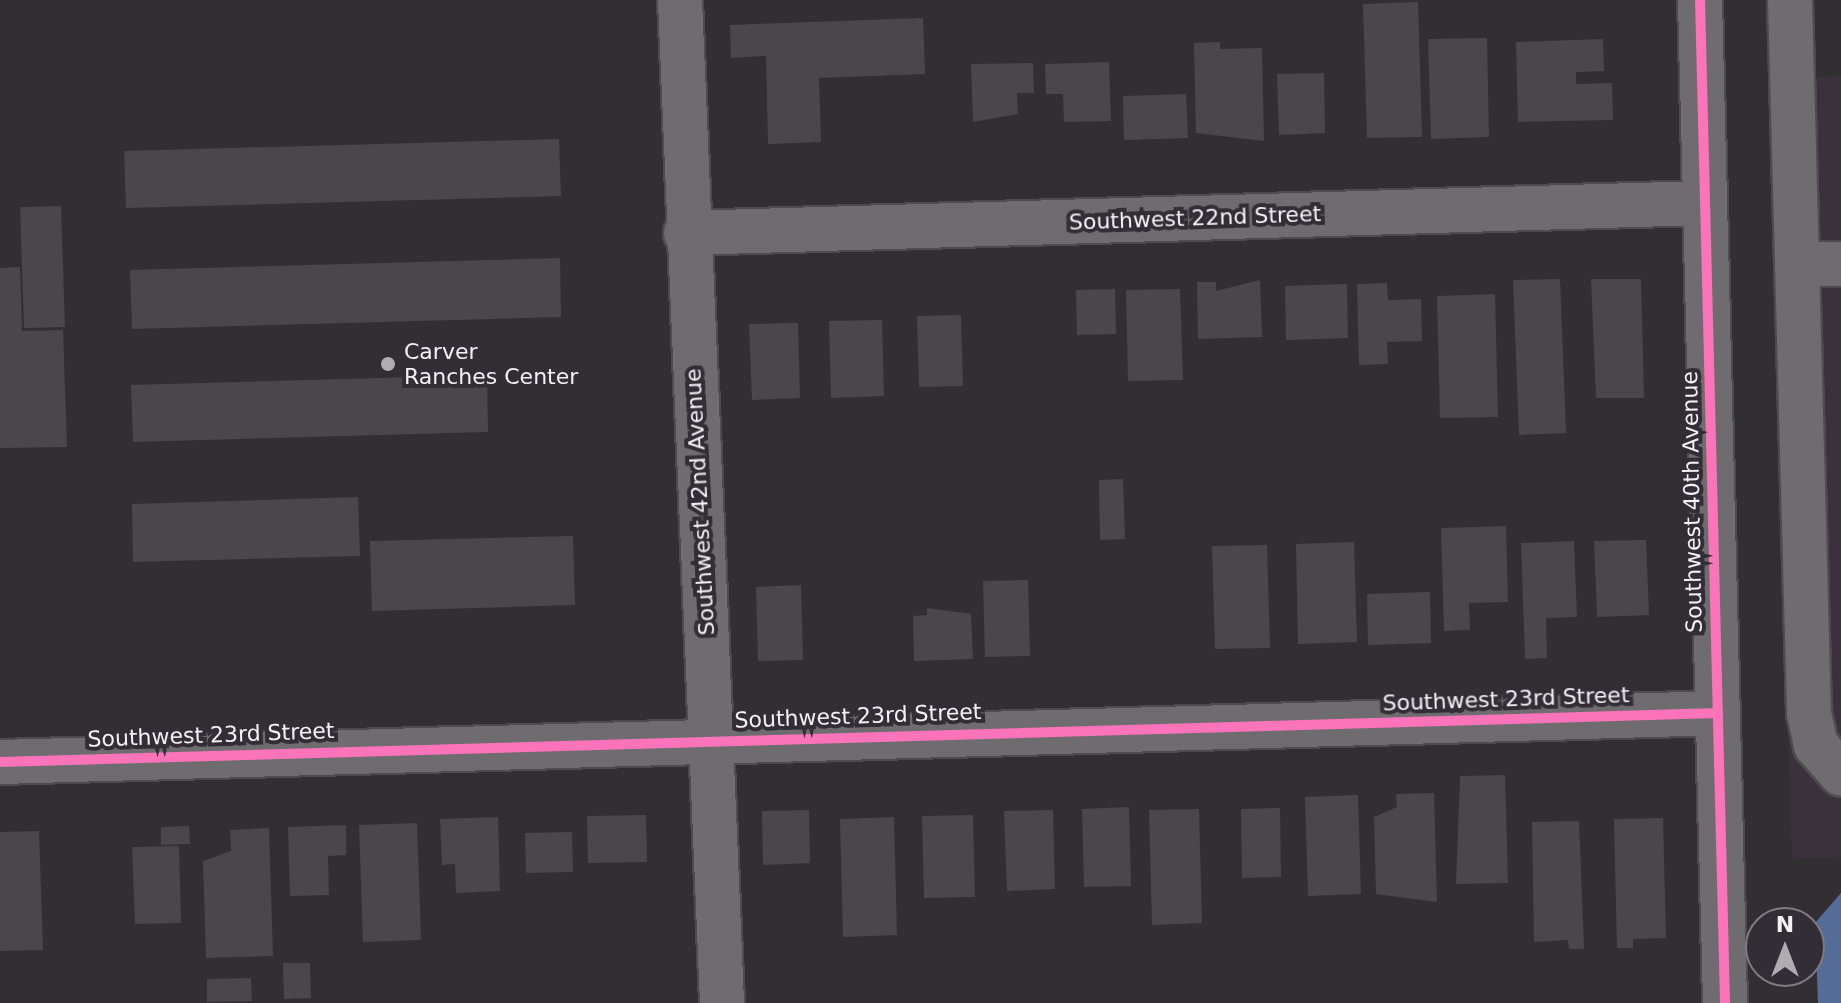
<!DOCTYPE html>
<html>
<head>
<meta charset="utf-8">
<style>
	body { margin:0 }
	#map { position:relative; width:1841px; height:1003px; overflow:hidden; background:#322f33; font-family:"DejaVu Sans",sans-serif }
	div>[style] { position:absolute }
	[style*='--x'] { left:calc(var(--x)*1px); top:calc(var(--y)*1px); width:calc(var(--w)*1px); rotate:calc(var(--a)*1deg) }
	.built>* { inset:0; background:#3a313d }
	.water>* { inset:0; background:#556b98 }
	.building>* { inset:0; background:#49474b }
	.roads { filter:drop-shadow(2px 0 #4e4b4f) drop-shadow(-2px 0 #4e4b4f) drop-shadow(0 2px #4e4b4f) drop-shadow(0 -2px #4e4b4f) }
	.minor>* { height:44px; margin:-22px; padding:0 22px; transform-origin:22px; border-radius:22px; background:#6e6c6f }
	.cycleway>* { height:10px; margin:-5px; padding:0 5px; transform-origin:5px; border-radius:5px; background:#fb73b8 }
	.dots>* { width:22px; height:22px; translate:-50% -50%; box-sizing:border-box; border:4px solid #332d35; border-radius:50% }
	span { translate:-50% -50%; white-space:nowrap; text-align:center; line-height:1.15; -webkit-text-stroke:8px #332d35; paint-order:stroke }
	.street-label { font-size:22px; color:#f4f0f5 }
	.poi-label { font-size:22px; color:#f4f0f5 }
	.left { translate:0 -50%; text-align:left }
	.north { position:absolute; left:1745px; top:907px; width:80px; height:80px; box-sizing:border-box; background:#332d35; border:2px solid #807b82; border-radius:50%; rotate:0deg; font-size:22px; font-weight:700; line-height:32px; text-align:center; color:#f4f0f5 }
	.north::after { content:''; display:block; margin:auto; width:28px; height:36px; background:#b0acb1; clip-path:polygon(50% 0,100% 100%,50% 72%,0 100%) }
</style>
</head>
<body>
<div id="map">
	<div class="built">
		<i style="clip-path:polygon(1841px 76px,1841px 857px,1792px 859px,1769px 79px)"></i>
	</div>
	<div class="water">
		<i style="clip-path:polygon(1841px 893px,1841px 1003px,1818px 1003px,1815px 923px)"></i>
	</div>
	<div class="building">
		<i style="clip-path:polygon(1418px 2px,1422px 137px,1367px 138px,1363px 4px)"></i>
		<i style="clip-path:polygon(923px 18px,925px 74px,819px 78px,821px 142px,768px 144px,766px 56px,731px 58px,730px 25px)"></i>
		<i style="clip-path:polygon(1487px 38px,1489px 137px,1431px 139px,1428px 39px)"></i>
		<i style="clip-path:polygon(1603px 39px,1604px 71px,1576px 72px,1576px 84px,1612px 83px,1613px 120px,1518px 122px,1516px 42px)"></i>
		<i style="clip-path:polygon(1220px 42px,1220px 49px,1262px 48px,1264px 141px,1196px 133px,1194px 43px)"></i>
		<i style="clip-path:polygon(1109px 62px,1111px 121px,1064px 122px,1063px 94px,1046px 94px,1045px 64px)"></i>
		<i style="clip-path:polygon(1033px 63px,1034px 93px,1017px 93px,1018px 114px,973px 122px,971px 64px)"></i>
		<i style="clip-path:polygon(1324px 73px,1325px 133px,1279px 135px,1277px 74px)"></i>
		<i style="clip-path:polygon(1186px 94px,1188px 138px,1124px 140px,1123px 96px)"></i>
		<i style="clip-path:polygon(559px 139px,561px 196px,126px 208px,124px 151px)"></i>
		<i style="clip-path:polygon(61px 206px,65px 327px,24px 328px,20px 207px)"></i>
		<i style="clip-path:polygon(560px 258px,561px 317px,132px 329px,130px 270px)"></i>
		<i style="clip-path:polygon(20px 267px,22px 331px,63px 330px,67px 447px,0 448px,0 268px)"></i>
		<i style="clip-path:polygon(1560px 279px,1566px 433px,1519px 435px,1513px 280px)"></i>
		<i style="clip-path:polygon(1591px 279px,1641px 279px,1644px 398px,1596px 398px)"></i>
		<i style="clip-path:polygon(1260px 280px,1262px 337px,1198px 339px,1197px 282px,1216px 282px,1216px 291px)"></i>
		<i style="clip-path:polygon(1387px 283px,1388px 300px,1421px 299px,1422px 341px,1387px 342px,1388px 364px,1359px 365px,1357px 284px)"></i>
		<i style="clip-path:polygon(1347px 284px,1348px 338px,1286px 340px,1285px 286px)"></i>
		<i style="clip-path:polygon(1115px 289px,1116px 334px,1077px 335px,1076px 290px)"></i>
		<i style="clip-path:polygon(1180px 289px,1183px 380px,1128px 381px,1126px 290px)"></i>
		<i style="clip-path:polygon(1495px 294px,1498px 417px,1440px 418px,1437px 296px)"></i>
		<i style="clip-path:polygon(961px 315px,963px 386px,919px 387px,917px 316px)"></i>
		<i style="clip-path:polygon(882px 320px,884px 396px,831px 398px,829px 321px)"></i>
		<i style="clip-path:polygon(798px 323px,800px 398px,752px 400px,749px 324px)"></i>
		<i style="clip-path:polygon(487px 375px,488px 432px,133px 442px,131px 385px)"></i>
		<i style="clip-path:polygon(1123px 479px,1125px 539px,1100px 540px,1099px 480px)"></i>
		<i style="clip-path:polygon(358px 497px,360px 556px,133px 562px,132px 504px)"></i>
		<i style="clip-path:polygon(1506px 526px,1508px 602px,1469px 603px,1470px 630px,1444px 631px,1441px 528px)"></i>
		<i style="clip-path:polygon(573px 536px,575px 605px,372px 611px,370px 541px)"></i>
		<i style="clip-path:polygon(1646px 540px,1649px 615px,1597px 617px,1594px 541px)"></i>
		<i style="clip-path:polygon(1574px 541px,1577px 617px,1546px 618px,1547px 658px,1525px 659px,1521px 543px)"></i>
		<i style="clip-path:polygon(1354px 542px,1357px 642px,1298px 644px,1296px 544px)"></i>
		<i style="clip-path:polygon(1267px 545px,1270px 648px,1215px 649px,1212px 546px)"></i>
		<i style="clip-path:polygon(1028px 580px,1030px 656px,985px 657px,983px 581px)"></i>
		<i style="clip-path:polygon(801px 585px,803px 660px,758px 661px,756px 587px)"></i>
		<i style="clip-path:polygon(1430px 592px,1431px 643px,1368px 645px,1367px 594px)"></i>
		<i style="clip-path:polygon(927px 608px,971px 614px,973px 659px,914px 661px,913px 616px,927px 615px)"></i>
		<i style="clip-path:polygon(1505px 775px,1508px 883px,1456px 884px,1460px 776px)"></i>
		<i style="clip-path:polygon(1434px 793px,1437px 902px,1376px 894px,1374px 817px,1397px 807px,1396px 794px)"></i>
		<i style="clip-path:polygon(1358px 795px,1361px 894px,1308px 896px,1305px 797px)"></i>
		<i style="clip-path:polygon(1129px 807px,1131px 886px,1084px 887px,1082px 809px)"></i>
		<i style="clip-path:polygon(1280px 808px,1281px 877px,1242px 878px,1241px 809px)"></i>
		<i style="clip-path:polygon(1199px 809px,1202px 923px,1152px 925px,1149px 810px)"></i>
		<i style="clip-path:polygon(809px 810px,810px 863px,763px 865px,762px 811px)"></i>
		<i style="clip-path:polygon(1053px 810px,1055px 889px,1007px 891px,1004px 811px)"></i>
		<i style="clip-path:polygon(646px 815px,647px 862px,588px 863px,587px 816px)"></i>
		<i style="clip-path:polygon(973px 815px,975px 897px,924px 898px,922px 816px)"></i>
		<i style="clip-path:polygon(498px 817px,500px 891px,456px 893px,455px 864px,442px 865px,440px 819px)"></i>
		<i style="clip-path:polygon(894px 817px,897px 935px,843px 937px,840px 819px)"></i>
		<i style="clip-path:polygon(1663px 818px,1666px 938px,1633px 939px,1633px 948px,1617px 948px,1614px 819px)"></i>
		<i style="clip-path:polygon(1579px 821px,1584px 949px,1569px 949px,1568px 940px,1534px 942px,1532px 822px)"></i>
		<i style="clip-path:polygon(417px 823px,421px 940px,363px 942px,359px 825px)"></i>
		<i style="clip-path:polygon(346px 825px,346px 855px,328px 856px,329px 895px,290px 896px,288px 827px)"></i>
		<i style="clip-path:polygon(189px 826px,190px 844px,161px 845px,161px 827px)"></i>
		<i style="clip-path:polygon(269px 828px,273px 956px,206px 958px,203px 861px,231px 851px,230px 830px)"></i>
		<i style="clip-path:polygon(39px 831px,43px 950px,0 951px,0 832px)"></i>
		<i style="clip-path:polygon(572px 832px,573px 872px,526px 873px,525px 833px)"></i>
		<i style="clip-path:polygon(179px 846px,181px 923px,135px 924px,132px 847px)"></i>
		<i style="clip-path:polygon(283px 963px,310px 963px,311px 998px,284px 999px)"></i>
		<i style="clip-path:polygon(251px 978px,252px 1001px,207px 1002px,207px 979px)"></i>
	</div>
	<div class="roads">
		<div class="minor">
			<i style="--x:680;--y:0;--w:1004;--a:87.6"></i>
			<i style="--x:1700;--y:0;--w:1003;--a:88.57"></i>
			<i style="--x:1790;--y:0;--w:713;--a:88.47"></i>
			<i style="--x:1809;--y:713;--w:33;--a:78"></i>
			<i style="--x:1816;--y:745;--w:38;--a:49"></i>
			<i style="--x:686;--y:233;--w:1019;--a:-1.69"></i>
			<i style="--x:1797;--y:265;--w:44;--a:-1.3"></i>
			<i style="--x:0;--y:762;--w:1719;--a:-1.63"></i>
		</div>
	</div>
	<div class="cycleway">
		<i style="--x:1700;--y:0;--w:1003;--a:88.57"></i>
		<i style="--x:0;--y:762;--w:1719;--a:-1.63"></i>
	</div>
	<div class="dots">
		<i style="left:388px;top:364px;background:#b0acb1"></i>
	</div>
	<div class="street-label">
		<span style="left:1195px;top:218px;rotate:-2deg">Southwest 22nd Street</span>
		<span style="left:700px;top:502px;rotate:-93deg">Southwest 42nd Avenue</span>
		<span style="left:1692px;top:502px;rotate:-91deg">Southwest 40th Avenue</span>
		<span style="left:1506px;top:699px;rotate:-2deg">Southwest 23rd Street</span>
		<span style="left:858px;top:716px;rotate:-2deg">Southwest 23rd Street</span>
		<span style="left:211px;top:735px;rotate:-2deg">Southwest 23rd Street</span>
	</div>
	<div class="poi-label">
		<span class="left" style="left:404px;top:364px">Carver<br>Ranches Center</span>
	</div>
	<div class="north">N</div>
</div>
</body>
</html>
